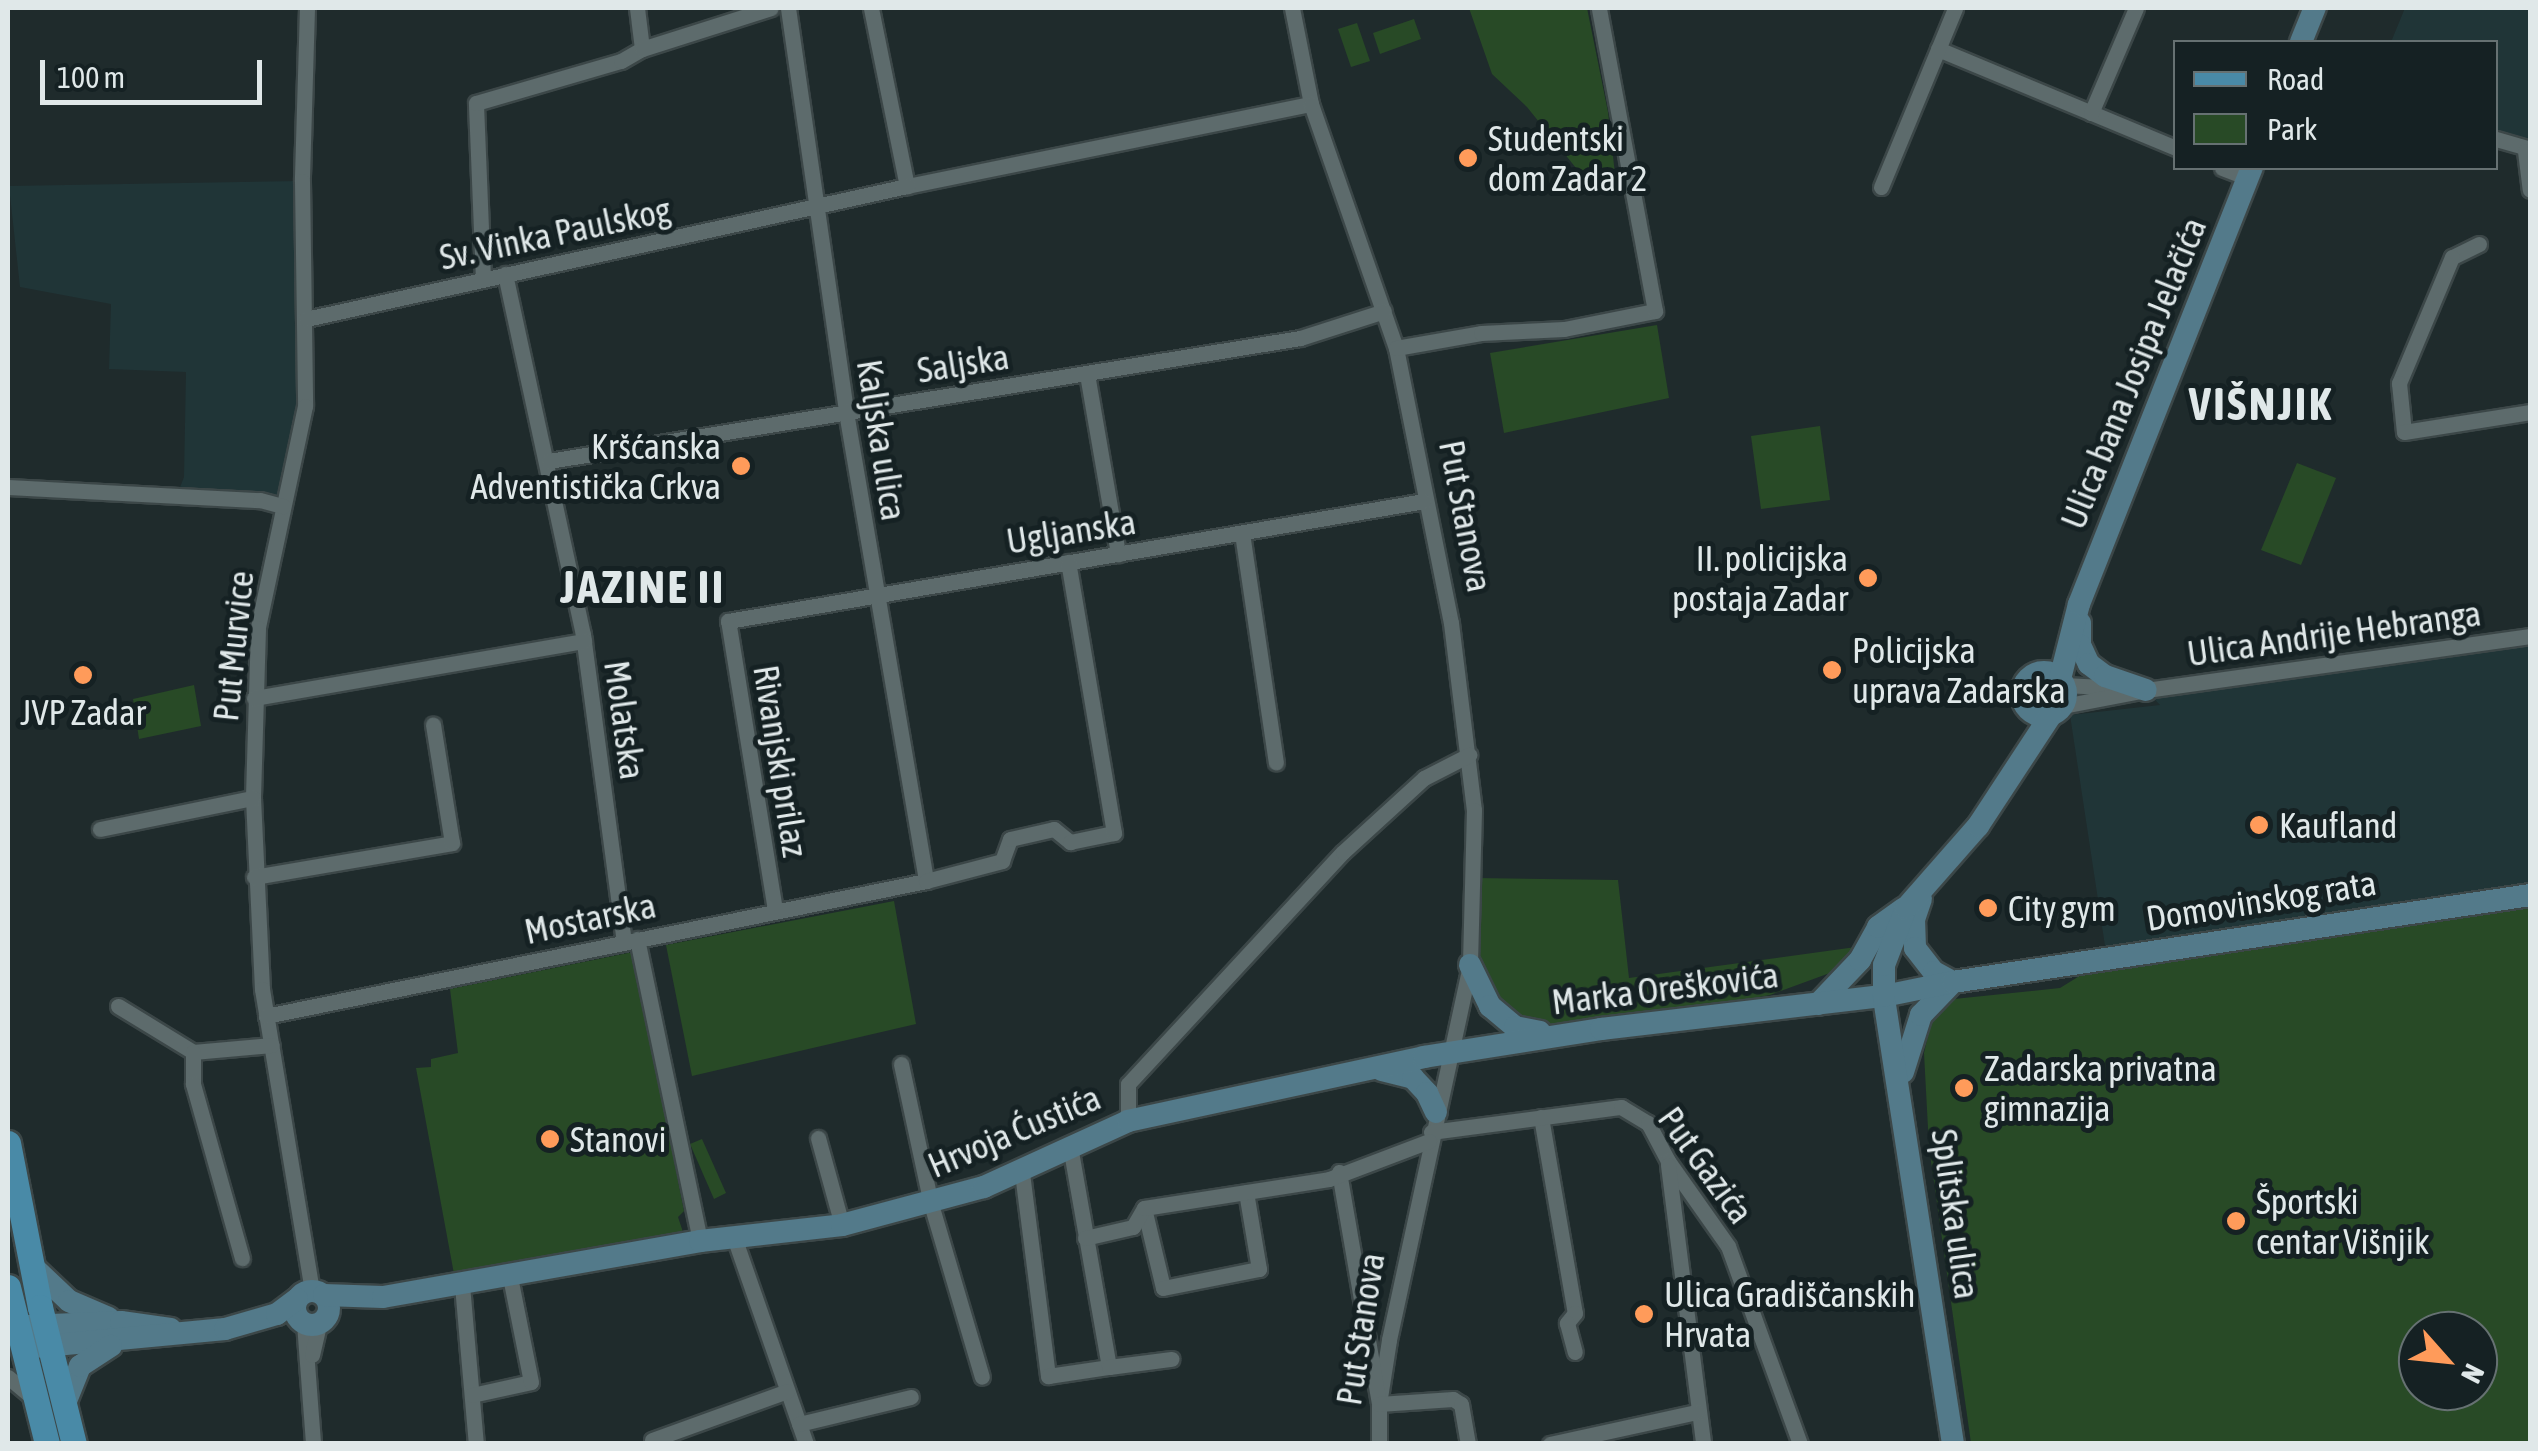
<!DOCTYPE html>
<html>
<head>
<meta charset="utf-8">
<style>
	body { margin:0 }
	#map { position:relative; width:2538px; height:1451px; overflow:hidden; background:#1f2b2c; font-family:"Asap Condensed",sans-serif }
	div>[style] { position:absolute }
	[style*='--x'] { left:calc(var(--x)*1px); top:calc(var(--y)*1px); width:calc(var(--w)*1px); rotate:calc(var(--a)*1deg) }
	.built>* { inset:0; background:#203537 }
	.green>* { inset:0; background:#284a26 }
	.roads { filter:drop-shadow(2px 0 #3c4748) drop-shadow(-2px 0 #3c4748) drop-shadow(0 2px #3c4748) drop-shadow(0 -2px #3c4748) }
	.street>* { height:15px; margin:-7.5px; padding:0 7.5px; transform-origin:7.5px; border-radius:7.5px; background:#5d6b6c }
	.secondary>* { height:22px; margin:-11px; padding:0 11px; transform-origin:11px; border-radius:11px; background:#537a8a }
	.secondary>.ring { margin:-11px; padding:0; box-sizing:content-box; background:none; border:22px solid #537a8a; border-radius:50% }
	.primary>* { height:25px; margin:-12.5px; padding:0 12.5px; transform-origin:12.5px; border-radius:12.5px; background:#498aa7 }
	.dots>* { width:28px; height:28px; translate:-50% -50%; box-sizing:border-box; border:5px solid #152123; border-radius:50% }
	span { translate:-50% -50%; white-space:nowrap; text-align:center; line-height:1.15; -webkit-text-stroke:10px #152123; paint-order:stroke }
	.poi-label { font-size:35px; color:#e0e8e9 }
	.left { translate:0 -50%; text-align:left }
	.right { translate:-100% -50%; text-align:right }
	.street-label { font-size:35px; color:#e0e8e9 }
	.district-label { font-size:45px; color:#e0e8e9; font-weight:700; letter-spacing:2.5px }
	.frame { position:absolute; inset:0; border:10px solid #e0e8e9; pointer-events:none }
	.legend { position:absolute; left:2173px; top:40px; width:325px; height:130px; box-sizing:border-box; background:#152123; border:2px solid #667172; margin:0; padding:12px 18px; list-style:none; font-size:30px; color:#e0e8e9 }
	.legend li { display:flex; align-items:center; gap:20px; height:50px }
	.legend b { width:50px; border:2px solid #667172 }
	.north { position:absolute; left:2398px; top:1311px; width:100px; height:100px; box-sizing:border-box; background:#152123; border:2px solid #667172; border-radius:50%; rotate:117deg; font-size:28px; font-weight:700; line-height:40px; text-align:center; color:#e0e8e9 }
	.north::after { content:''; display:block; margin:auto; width:35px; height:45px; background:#ff9b5a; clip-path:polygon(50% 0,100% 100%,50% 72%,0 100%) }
	.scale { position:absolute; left:40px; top:60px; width:222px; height:45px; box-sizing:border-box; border:5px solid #e0e8e9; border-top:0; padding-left:12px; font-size:30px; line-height:35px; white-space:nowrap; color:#e0e8e9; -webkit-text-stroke:8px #152123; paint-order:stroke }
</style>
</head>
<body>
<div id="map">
	<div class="built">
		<i style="clip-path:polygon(2405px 8px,2530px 8px,2530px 149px,2496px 139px,2496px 42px,2391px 42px)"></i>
		<i style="clip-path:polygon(302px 181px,305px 406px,283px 506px,177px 495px,184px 477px,186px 372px,109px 369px,111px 304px,20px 287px,9px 186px)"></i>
		<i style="clip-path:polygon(2528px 636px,2530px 895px,2107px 959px,2070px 715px,2160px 705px,2146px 690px)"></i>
	</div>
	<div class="green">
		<i style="clip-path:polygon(1469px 8px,1587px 8px,1608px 112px,1616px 183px,1588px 183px,1527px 107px,1492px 74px)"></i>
		<i style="clip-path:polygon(1414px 19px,1421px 39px,1380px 54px,1373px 33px)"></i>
		<i style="clip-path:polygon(1357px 23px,1370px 61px,1351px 67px,1338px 29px)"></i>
		<i style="clip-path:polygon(1657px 325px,1669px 398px,1504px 433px,1490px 353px)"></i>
		<i style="clip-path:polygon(1820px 426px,1830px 500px,1761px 509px,1751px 436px)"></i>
		<i style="clip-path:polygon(2297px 463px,2336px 478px,2301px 565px,2261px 550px)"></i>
		<i style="clip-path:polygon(194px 685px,201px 726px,139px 739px,133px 699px)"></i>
		<i style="clip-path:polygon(1475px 878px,1618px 880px,1629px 978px,1856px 947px,1838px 970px,1770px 995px,1573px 1033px,1501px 1026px,1473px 933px)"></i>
		<i style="clip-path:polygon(evenodd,2530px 895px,2530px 1443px,1971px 1443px,1929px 1147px,1924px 1053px,1932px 1018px,1954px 999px,2060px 988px,2107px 959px,2530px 895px,2418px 1331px,2478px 1331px,2478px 1391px,2418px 1391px,2418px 1331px)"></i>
		<i style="clip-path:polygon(894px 901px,916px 1024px,692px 1076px,666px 945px)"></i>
		<i style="clip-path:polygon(633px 952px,684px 1211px,678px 1217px,683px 1232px,454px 1274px,416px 1068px,431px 1067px,431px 1059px,458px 1053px,450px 989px)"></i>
		<i style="clip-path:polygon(702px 1139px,726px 1193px,714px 1199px,690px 1144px)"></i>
	</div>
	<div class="roads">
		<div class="street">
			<i style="--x:307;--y:8;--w:173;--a:91.7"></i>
			<i style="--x:302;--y:181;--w:225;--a:89.2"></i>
			<i style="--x:305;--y:406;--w:227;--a:102"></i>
			<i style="--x:258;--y:628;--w:170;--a:91.7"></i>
			<i style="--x:253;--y:798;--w:191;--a:87.3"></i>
			<i style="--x:262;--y:989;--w:306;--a:80.6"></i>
			<i style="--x:637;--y:8;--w:41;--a:83"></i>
			<i style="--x:788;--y:8;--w:408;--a:81.8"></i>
			<i style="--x:846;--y:412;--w:476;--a:80.3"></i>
			<i style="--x:871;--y:8;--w:182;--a:78.6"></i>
			<i style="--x:907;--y:186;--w:412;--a:-11.5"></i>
			<i style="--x:1292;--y:8;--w:98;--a:78.8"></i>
			<i style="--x:1311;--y:104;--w:258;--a:70.8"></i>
			<i style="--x:1396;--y:348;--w:280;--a:78.7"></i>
			<i style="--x:1451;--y:623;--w:188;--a:83"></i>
			<i style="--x:1474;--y:810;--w:155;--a:91.5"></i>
			<i style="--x:1470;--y:965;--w:384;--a:102.2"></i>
			<i style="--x:1389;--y:1340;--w:65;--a:98.9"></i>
			<i style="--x:1379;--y:1404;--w:40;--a:90"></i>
			<i style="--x:1938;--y:49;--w:258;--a:22.6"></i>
			<i style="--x:2091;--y:113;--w:114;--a:-66.8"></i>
			<i style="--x:2496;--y:139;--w:35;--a:16"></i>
			<i style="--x:2525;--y:151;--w:39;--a:83"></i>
			<i style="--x:2222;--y:168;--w:28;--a:21"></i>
			<i style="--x:1881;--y:187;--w:194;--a:-67.5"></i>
			<i style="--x:2479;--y:244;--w:30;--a:154"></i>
			<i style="--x:2452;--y:257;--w:137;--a:112.8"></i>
			<i style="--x:2399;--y:383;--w:49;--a:84.2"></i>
			<i style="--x:2404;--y:432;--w:128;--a:-9"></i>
			<i style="--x:505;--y:274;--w:369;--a:77.8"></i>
			<i style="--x:583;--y:635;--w:310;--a:82.4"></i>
			<i style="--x:483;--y:279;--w:176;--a:-92.3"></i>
			<i style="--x:476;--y:103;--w:151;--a:-16.2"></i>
			<i style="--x:621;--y:61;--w:24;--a:-30"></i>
			<i style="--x:642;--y:49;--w:135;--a:-17.6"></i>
			<i style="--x:306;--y:319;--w:616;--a:-12.48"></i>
			<i style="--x:1396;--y:348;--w:86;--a:-10"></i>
			<i style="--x:1481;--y:333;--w:83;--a:-2.8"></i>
			<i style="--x:1564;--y:329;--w:93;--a:-11.2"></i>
			<i style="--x:1655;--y:311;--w:308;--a:-100.5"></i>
			<i style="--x:1087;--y:374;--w:183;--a:80.2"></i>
			<i style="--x:549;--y:461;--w:761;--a:-9.3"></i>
			<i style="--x:1300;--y:338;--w:88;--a:-17.8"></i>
			<i style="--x:8;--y:487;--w:252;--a:3"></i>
			<i style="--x:260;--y:500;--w:24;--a:15"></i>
			<i style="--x:1242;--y:533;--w:232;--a:81.6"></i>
			<i style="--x:2064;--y:685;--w:58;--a:3"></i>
			<i style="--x:254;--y:698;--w:335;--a:-9.8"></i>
			<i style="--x:2063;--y:706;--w:85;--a:-10.9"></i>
			<i style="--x:2146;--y:690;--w:388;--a:-8"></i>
			<i style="--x:100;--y:829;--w:156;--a:-11.5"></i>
			<i style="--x:254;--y:877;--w:201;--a:-9.7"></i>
			<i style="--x:452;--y:843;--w:120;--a:-99.1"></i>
			<i style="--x:775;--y:910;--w:293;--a:-99.2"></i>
			<i style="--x:728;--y:621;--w:706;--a:-9.78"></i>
			<i style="--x:637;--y:939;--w:309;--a:78.2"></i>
			<i style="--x:118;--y:1006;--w:88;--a:31.5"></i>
			<i style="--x:193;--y:1052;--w:79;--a:-5.1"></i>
			<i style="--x:266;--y:1016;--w:674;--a:-11.56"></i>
			<i style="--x:926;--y:881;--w:79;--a:-14.7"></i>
			<i style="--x:1002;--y:861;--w:23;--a:-70"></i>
			<i style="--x:1010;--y:839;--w:45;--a:-12.8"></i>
			<i style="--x:1054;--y:829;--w:21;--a:39"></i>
			<i style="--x:1070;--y:842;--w:45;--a:-11.6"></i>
			<i style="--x:1114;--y:833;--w:275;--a:-99.6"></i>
			<i style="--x:193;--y:1052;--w:32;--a:90"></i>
			<i style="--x:193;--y:1084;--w:181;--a:74.3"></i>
			<i style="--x:901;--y:1064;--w:143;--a:77.9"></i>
			<i style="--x:931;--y:1204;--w:180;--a:73.6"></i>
			<i style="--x:1541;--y:1117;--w:199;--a:80.2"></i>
			<i style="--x:1575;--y:1313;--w:13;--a:129"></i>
			<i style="--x:1567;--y:1323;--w:30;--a:75"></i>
			<i style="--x:1128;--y:1121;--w:37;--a:-90"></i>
			<i style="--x:1128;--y:1084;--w:316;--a:-47.2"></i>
			<i style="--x:1343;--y:852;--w:110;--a:-42.4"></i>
			<i style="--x:1424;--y:778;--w:51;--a:-27.1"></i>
			<i style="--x:1431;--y:1132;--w:192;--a:-7.5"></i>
			<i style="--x:1621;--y:1107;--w:31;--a:31"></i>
			<i style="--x:1648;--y:1123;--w:43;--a:62.2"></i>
			<i style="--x:1668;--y:1161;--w:104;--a:54.8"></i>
			<i style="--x:1728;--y:1246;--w:211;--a:70"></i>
			<i style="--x:818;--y:1138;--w:90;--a:74.6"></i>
			<i style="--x:1668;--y:1165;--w:281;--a:82.8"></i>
			<i style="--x:1339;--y:1172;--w:235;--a:80.2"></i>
			<i style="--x:1379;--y:1404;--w:74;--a:-3.9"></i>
			<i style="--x:1453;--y:1399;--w:9;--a:32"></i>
			<i style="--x:1461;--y:1404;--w:41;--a:80.1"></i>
			<i style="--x:1022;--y:1173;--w:205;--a:82.7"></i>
			<i style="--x:1048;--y:1376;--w:62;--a:-8.4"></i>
			<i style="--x:1109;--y:1367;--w:224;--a:-100"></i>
			<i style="--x:1144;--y:1208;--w:82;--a:76.6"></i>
			<i style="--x:1163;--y:1288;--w:98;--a:-11.2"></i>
			<i style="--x:1259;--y:1269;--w:78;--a:-99.6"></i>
			<i style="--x:734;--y:1237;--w:219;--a:70.8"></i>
			<i style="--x:1085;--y:1238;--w:49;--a:-12.9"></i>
			<i style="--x:1133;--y:1227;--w:22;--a:-60"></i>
			<i style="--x:1144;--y:1208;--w:187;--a:-8.9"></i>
			<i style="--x:1329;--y:1179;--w:107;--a:-20.8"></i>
			<i style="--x:462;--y:1285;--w:160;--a:85"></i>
			<i style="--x:304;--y:1323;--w:121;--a:85.7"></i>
			<i style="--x:312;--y:1355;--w:32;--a:-77"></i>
			<i style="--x:1109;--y:1367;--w:63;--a:-7.4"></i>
			<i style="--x:8;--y:1377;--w:35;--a:40"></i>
			<i style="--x:472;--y:1395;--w:60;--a:-12.4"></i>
			<i style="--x:531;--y:1382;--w:107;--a:-101.3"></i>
			<i style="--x:799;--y:1424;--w:115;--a:-13.6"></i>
			<i style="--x:652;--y:1440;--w:144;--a:-19.9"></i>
			<i style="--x:1550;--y:1444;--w:150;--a:-12.3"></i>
		</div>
		<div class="secondary">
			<i style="--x:2301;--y:42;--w:37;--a:-68"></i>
			<i style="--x:2080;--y:623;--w:22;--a:90"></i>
			<i style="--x:2080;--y:645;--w:21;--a:65"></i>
			<i style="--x:2089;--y:664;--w:20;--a:37"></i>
			<i style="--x:2105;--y:676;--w:43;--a:18.9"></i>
			<i class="ring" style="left:2022px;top:672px;width:22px;height:22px"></i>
			<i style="--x:2060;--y:679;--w:77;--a:-75.8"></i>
			<i style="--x:2079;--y:604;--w:469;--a:-68.4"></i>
			<i style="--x:1921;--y:899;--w:21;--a:109"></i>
			<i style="--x:1914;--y:919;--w:29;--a:88"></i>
			<i style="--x:1915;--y:948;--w:31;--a:52"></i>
			<i style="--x:1934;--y:972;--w:21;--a:28"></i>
			<i style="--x:1470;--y:965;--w:46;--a:64"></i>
			<i style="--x:1490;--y:1006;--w:33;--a:40"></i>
			<i style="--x:1515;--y:1027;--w:25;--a:11"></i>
			<i style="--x:1818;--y:1004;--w:61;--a:-46.3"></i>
			<i style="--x:1860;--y:960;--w:38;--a:-61"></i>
			<i style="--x:1878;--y:927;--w:31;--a:-36"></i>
			<i style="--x:1382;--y:1070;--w:32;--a:14"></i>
			<i style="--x:1413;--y:1078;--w:21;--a:47"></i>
			<i style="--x:1427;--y:1093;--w:21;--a:65"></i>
			<i style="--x:1903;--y:1072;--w:60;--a:-72.5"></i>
			<i style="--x:1921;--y:1015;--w:46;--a:-45.9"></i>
			<i style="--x:31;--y:1265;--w:52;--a:43.5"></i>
			<i style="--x:69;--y:1301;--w:43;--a:23"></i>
			<i class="ring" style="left:295px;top:1291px;width:12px;height:12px"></i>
			<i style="--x:324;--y:1295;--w:59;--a:1.9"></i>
			<i style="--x:383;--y:1297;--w:322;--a:-10"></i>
			<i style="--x:700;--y:1241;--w:143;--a:-6.4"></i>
			<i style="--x:842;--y:1225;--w:147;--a:-15"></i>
			<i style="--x:984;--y:1187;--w:158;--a:-24.6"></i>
			<i style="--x:1128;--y:1121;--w:303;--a:-12.2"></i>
			<i style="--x:1424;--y:1057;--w:179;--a:-9"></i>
			<i style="--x:1601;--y:1029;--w:285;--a:-6.7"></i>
			<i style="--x:1884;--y:996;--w:70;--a:-11.5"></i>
			<i style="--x:1953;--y:982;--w:584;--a:-8.57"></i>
			<i style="--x:28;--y:1326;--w:93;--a:-2.5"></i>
			<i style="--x:121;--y:1322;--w:50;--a:8"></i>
			<i style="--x:34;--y:1347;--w:192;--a:-5.4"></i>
			<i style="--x:225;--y:1329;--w:54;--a:-16.1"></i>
			<i style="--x:277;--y:1314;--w:25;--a:-37"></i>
			<i style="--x:64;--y:1406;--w:43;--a:-68.2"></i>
			<i style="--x:80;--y:1366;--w:37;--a:-33"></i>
			<i style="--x:1953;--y:1444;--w:453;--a:-98.8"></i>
			<i style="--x:1884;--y:996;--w:31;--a:-90"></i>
			<i style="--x:1884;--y:965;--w:61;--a:-68.9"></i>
			<i style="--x:1906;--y:908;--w:109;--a:-48.7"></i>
			<i style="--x:1978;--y:826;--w:133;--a:-56.7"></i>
		</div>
		<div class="primary">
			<i style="--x:8;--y:1143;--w:167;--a:79"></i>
			<i style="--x:40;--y:1307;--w:141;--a:76.1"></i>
			<i style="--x:8;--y:1287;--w:162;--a:76"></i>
		</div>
	</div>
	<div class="dots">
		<i style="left:1468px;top:158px;background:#ff9b5a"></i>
		<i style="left:741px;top:466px;background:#ff9b5a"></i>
		<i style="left:1868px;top:578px;background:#ff9b5a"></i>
		<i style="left:1832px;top:670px;background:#ff9b5a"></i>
		<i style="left:83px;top:675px;background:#ff9b5a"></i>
		<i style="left:2259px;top:825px;background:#ff9b5a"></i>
		<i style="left:1988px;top:908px;background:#ff9b5a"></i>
		<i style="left:1964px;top:1088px;background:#ff9b5a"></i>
		<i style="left:550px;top:1139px;background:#ff9b5a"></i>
		<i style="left:2236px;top:1221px;background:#ff9b5a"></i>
		<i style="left:1644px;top:1314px;background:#ff9b5a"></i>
	</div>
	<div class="poi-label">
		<span class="left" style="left:1488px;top:158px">Studentski<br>dom Zadar 2</span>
		<span class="right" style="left:721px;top:466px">Kršćanska<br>Adventistička Crkva</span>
		<span class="right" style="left:1848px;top:578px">II. policijska<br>postaja Zadar</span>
		<span class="left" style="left:1852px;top:670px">Policijska<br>uprava Zadarska</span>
		<span style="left:83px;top:712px">JVP Zadar</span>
		<span class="left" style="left:2279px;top:825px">Kaufland</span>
		<span class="left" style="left:2008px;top:908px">City gym</span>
		<span class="left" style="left:1984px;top:1088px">Zadarska privatna<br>gimnazija</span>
		<span class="left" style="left:570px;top:1139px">Stanovi</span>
		<span class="left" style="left:2256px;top:1221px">Športski<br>centar Višnjik</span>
		<span class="left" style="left:1664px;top:1314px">Ulica Gradiščanskih<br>Hrvata</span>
	</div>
	<div class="street-label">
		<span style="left:555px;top:233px;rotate:-12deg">Sv. Vinka Paulskog</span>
		<span style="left:963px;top:363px;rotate:-9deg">Saljska</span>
		<span style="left:2133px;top:373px;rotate:-68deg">Ulica bana Josipa Jelačića</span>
		<span style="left:882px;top:440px;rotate:81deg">Kaljska ulica</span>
		<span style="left:1466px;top:516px;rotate:79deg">Put Stanova</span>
		<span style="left:1071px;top:531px;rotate:-9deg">Ugljanska</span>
		<span style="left:2334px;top:633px;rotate:-8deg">Ulica Andrije Hebranga</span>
		<span style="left:233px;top:646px;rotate:-84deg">Put Murvice</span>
		<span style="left:625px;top:720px;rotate:82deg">Molatska</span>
		<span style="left:781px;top:761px;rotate:81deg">Rivanjski prilaz</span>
		<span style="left:2261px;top:900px;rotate:-9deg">Domovinskog rata</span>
		<span style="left:590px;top:918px;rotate:-12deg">Mostarska</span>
		<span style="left:1665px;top:988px;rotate:-7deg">Marka Oreškovića</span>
		<span style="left:1014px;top:1131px;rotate:-23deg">Hrvoja Ćustića</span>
		<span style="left:1706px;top:1165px;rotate:54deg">Put Gazića</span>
		<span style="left:1956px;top:1214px;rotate:82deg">Splitska ulica</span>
		<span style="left:1360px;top:1329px;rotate:-81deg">Put Stanova</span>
	</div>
	<div class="district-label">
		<span style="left:2261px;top:405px">VIŠNJIK</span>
		<span style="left:643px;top:588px">JAZINE II</span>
	</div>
	<div class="frame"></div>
	<ul class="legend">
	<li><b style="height:12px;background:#498aa7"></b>Road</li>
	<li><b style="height:28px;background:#284a26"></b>Park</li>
	</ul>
	<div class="north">N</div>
	<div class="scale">100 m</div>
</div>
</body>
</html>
